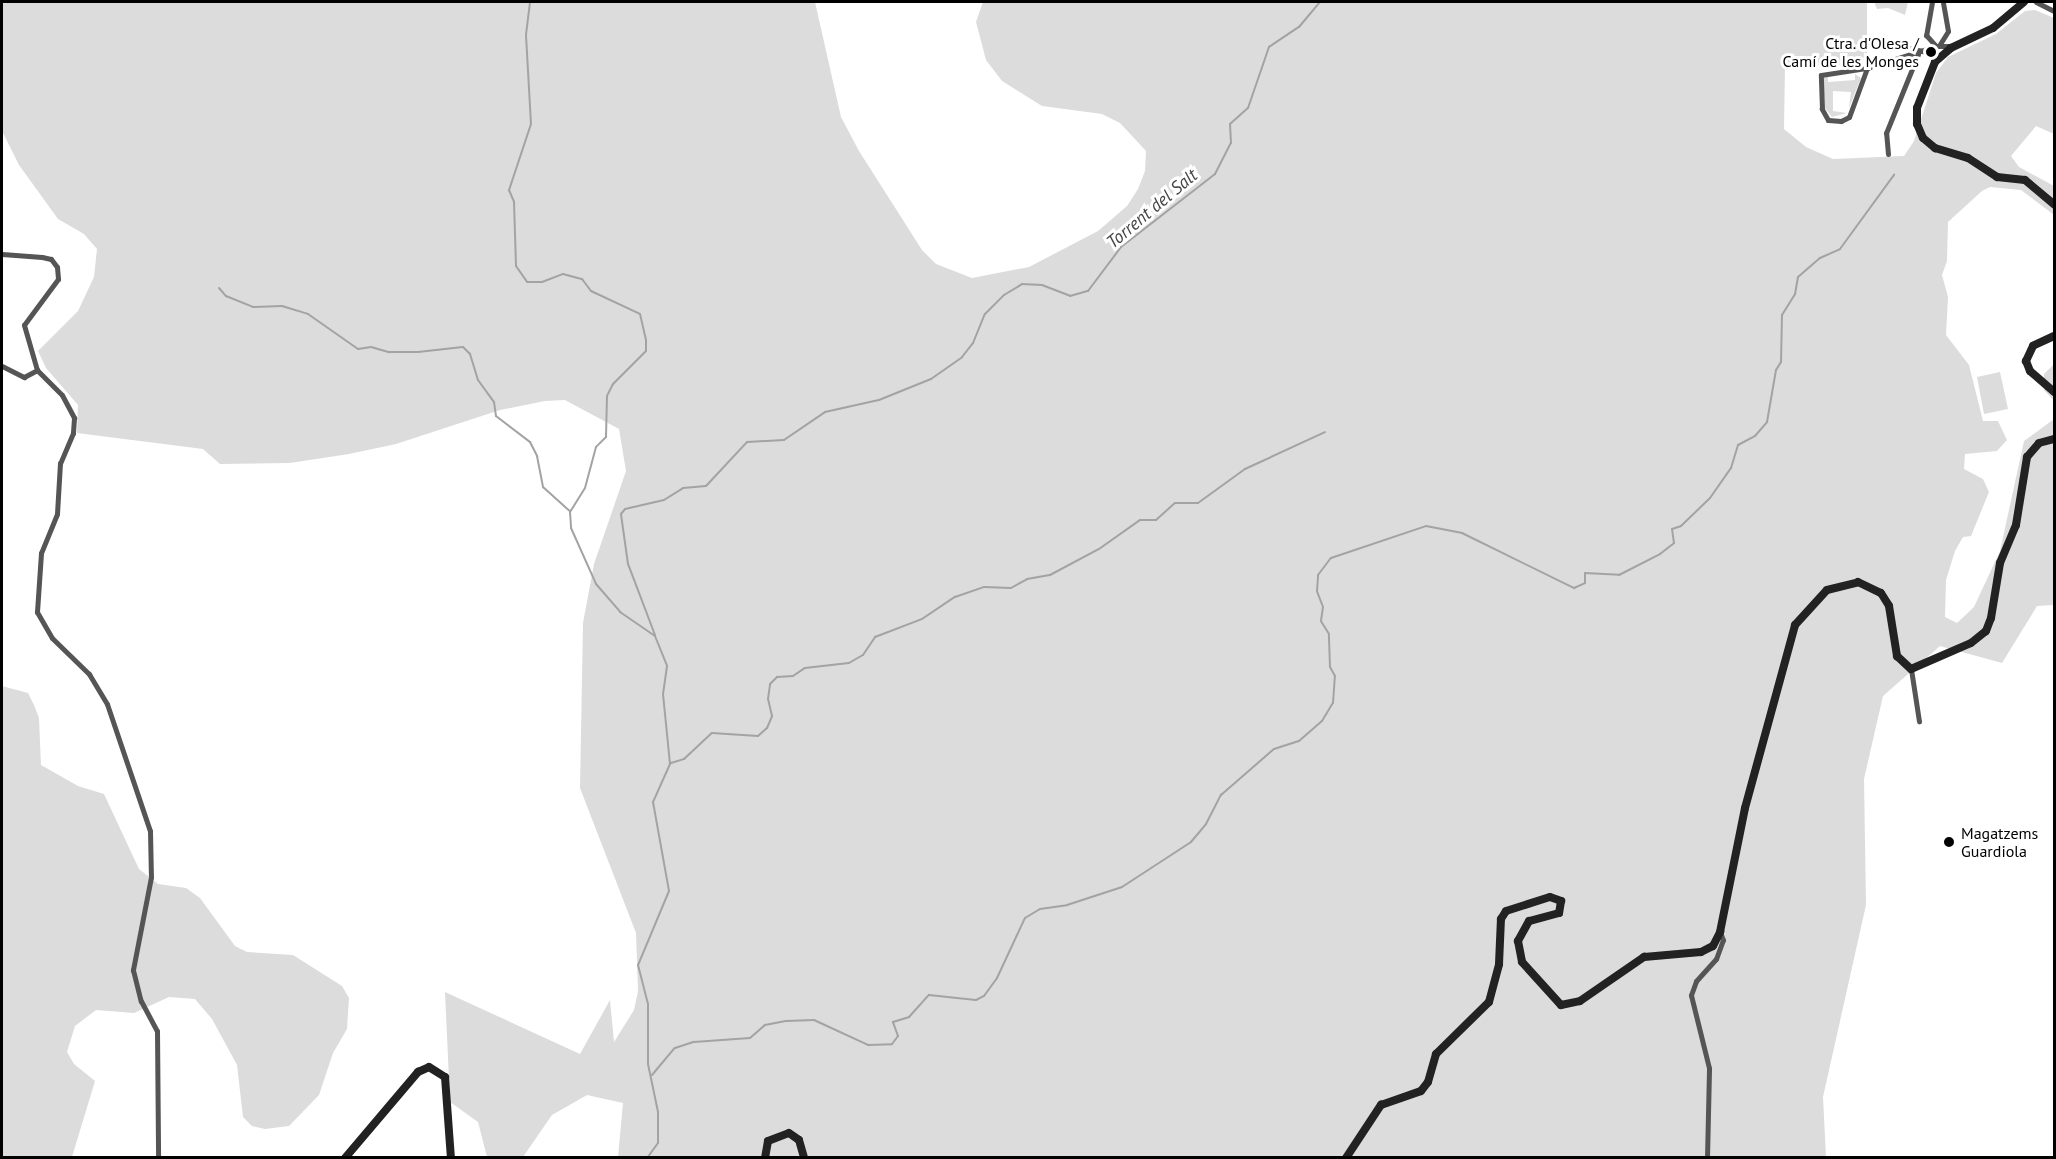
<!DOCTYPE html>
<html>
<head>
<meta charset="utf-8">
<style>
	body { margin:0 }
	#map { position:relative; width:2056px; height:1159px; overflow:hidden; background:#fff; font-family:"PT Sans",sans-serif }
	div>[style] { position:absolute }
	[style*='--x'] { left:calc(var(--x)*1px); top:calc(var(--y)*1px); width:calc(var(--w)*1px); rotate:calc(var(--a)*1deg) }
	.green>* { inset:0; background:#dcdcdc }
	.stream>* { height:2px; margin:-1px; padding:0 1px; transform-origin:1px; border-radius:1px; background:#a3a3a3 }
	.street>* { height:5px; margin:-2.5px; padding:0 2.5px; transform-origin:2.5px; border-radius:2.5px; background:#555 }
	.secondary>* { height:8px; margin:-4px; padding:0 4px; transform-origin:4px; border-radius:4px; background:#222 }
	.dots>* { width:16px; height:16px; translate:-50% -50%; box-sizing:border-box; border:3px solid #fff; border-radius:50% }
	span { translate:-50% -50%; white-space:nowrap; text-align:center; line-height:1.15; -webkit-text-stroke:6px #fff; paint-order:stroke }
	.poi-label { font-size:16px; color:#000 }
	.right { translate:-100% -50%; text-align:right }
	.left { translate:0 -50%; text-align:left }
	.water-label { font-size:18px; color:#444; font-style:italic }
	.frame { position:absolute; inset:0; border:3px solid #000; pointer-events:none }
</style>
</head>
<body>
<div id="map">
	<div class="green">
		<i style="clip-path:polygon(2px 2px,815px 2px,841px 117px,859px 151px,922px 250px,936px 264px,972px 278px,1029px 267px,1098px 231px,1127px 206px,1138px 189px,1145px 171px,1146px 151px,1120px 123px,1102px 114px,1042px 106px,1002px 81px,986px 60px,976px 22px,983px 2px,1867px 2px,1867px 60px,1839px 65px,1785px 65px,1784px 129px,1806px 147px,1833px 159px,1904px 156px,1914px 141px,1936px 73px,1948px 57px,1996px 34px,2025px 11px,2035px 10px,2054px 18px,2054px 134px,2036px 126px,2011px 156px,2019px 167px,2054px 186px,2054px 215px,2021px 190px,1990px 187px,1982px 191px,1948px 222px,1947px 261px,1942px 275px,1948px 297px,1946px 335px,1969px 365px,1983px 421px,1998px 421px,2007px 440px,1997px 451px,1965px 454px,1964px 469px,1983px 479px,1989px 492px,1971px 536px,1963px 537px,1955px 551px,1946px 580px,1945px 617px,1957px 623px,1974px 607px,2000px 551px,2024px 441px,2054px 419px,2054px 605px,2037px 606px,2002px 663px,1940px 646px,1883px 696px,1864px 779px,1866px 905px,1823px 1097px,1826px 1157px,618px 1157px,623px 1103px,587px 1095px,552px 1115px,523px 1157px,487px 1157px,478px 1122px,450px 1102px,445px 992px,580px 1054px,610px 1000px,614px 1042px,634px 1010px,638px 991px,636px 933px,580px 788px,583px 623px,594px 564px,626px 471px,619px 429px,565px 400px,545px 401px,500px 410px,396px 444px,349px 454px,290px 463px,220px 464px,203px 449px,77px 433px,78px 405px,46px 368px,38px 351px,78px 311px,94px 277px,97px 249px,84px 234px,58px 219px,19px 165px,2px 131px)"></i>
		<i style="clip-path:polygon(1874px 2px,1908px 2px,1905px 15px,1888px 8px,1877px 9px)"></i>
		<i style="clip-path:polygon(1855px 74px,1861px 78px,1849px 108px,1851px 92px,1833px 91px,1833px 111px,1847px 113px,1832px 117px,1825px 108px,1823px 78px,1828px 77px,1828px 82px,1855px 80px)"></i>
		<i style="clip-path:polygon(2054px 364px,2054px 401px,2044px 390px,2044px 374px)"></i>
		<i style="clip-path:polygon(2000px 372px,2008px 409px,1984px 414px,1977px 377px)"></i>
		<i style="clip-path:polygon(2px 686px,28px 693px,34px 705px,39px 718px,41px 765px,78px 786px,104px 794px,139px 869px,158px 884px,186px 888px,200px 898px,235px 946px,247px 952px,293px 955px,342px 986px,349px 998px,347px 1029px,333px 1053px,319px 1095px,289px 1126px,265px 1129px,252px 1126px,243px 1117px,237px 1065px,212px 1019px,195px 999px,169px 997px,134px 1013px,96px 1010px,75px 1026px,67px 1052px,74px 1064px,95px 1081px,72px 1157px,2px 1157px)"></i>
	</div>
	<div class="stream">
		<i style="--x:530;--y:2;--w:33;--a:97"></i>
		<i style="--x:526;--y:35;--w:89;--a:86.8"></i>
		<i style="--x:531;--y:124;--w:70;--a:108.4"></i>
		<i style="--x:509;--y:190;--w:13;--a:67"></i>
		<i style="--x:514;--y:202;--w:64;--a:88.2"></i>
		<i style="--x:516;--y:266;--w:19;--a:55"></i>
		<i style="--x:527;--y:282;--w:15;--a:0"></i>
		<i style="--x:542;--y:282;--w:22;--a:-21"></i>
		<i style="--x:563;--y:274;--w:20;--a:15"></i>
		<i style="--x:582;--y:279;--w:15;--a:53"></i>
		<i style="--x:591;--y:291;--w:54;--a:25.1"></i>
		<i style="--x:640;--y:314;--w:27;--a:77"></i>
		<i style="--x:646;--y:340;--w:11;--a:90"></i>
		<i style="--x:646;--y:351;--w:47;--a:135"></i>
		<i style="--x:613;--y:384;--w:13;--a:117"></i>
		<i style="--x:607;--y:396;--w:41;--a:91.4"></i>
		<i style="--x:606;--y:437;--w:14;--a:135"></i>
		<i style="--x:596;--y:447;--w:42;--a:105"></i>
		<i style="--x:585;--y:488;--w:28;--a:122"></i>
		<i style="--x:570;--y:512;--w:16;--a:86"></i>
		<i style="--x:571;--y:528;--w:61;--a:65.9"></i>
		<i style="--x:596;--y:584;--w:37;--a:49"></i>
		<i style="--x:620;--y:612;--w:42;--a:34.4"></i>
		<i style="--x:655;--y:636;--w:32;--a:68"></i>
		<i style="--x:667;--y:666;--w:28;--a:98"></i>
		<i style="--x:663;--y:694;--w:70;--a:84.3"></i>
		<i style="--x:670;--y:764;--w:42;--a:114.1"></i>
		<i style="--x:653;--y:802;--w:90;--a:79.8"></i>
		<i style="--x:669;--y:891;--w:80;--a:112.7"></i>
		<i style="--x:638;--y:965;--w:40;--a:75.6"></i>
		<i style="--x:648;--y:1004;--w:60;--a:90"></i>
		<i style="--x:648;--y:1064;--w:49;--a:78.2"></i>
		<i style="--x:658;--y:1112;--w:31;--a:90"></i>
		<i style="--x:658;--y:1143;--w:19;--a:126"></i>
		<i style="--x:219;--y:288;--w:11;--a:49"></i>
		<i style="--x:226;--y:296;--w:29;--a:22"></i>
		<i style="--x:253;--y:307;--w:29;--a:-2"></i>
		<i style="--x:282;--y:306;--w:27;--a:17"></i>
		<i style="--x:308;--y:314;--w:61;--a:35"></i>
		<i style="--x:358;--y:349;--w:13;--a:-9"></i>
		<i style="--x:371;--y:347;--w:19;--a:16"></i>
		<i style="--x:389;--y:352;--w:29;--a:0"></i>
		<i style="--x:418;--y:352;--w:45;--a:-6.3"></i>
		<i style="--x:463;--y:347;--w:10;--a:45"></i>
		<i style="--x:470;--y:354;--w:27;--a:73"></i>
		<i style="--x:478;--y:380;--w:27;--a:54"></i>
		<i style="--x:494;--y:402;--w:14;--a:82"></i>
		<i style="--x:496;--y:416;--w:43;--a:37.4"></i>
		<i style="--x:530;--y:442;--w:16;--a:63"></i>
		<i style="--x:537;--y:456;--w:32;--a:79"></i>
		<i style="--x:543;--y:487;--w:36;--a:42"></i>
		<i style="--x:655;--y:635;--w:76;--a:-110.8"></i>
		<i style="--x:628;--y:564;--w:50;--a:-98"></i>
		<i style="--x:621;--y:514;--w:6;--a:-51"></i>
		<i style="--x:625;--y:509;--w:40;--a:-13"></i>
		<i style="--x:664;--y:500;--w:22;--a:-32"></i>
		<i style="--x:683;--y:488;--w:23;--a:-5"></i>
		<i style="--x:706;--y:486;--w:60;--a:-47"></i>
		<i style="--x:747;--y:442;--w:37;--a:-3"></i>
		<i style="--x:784;--y:440;--w:50;--a:-34.3"></i>
		<i style="--x:825;--y:412;--w:55;--a:-12.5"></i>
		<i style="--x:879;--y:400;--w:56;--a:-22"></i>
		<i style="--x:931;--y:379;--w:38;--a:-35"></i>
		<i style="--x:962;--y:357;--w:18;--a:-52"></i>
		<i style="--x:973;--y:343;--w:31;--a:-68"></i>
		<i style="--x:985;--y:314;--w:27;--a:-45"></i>
		<i style="--x:1004;--y:295;--w:21;--a:-31"></i>
		<i style="--x:1022;--y:284;--w:20;--a:3"></i>
		<i style="--x:1042;--y:285;--w:30;--a:21"></i>
		<i style="--x:1070;--y:296;--w:19;--a:-16"></i>
		<i style="--x:1088;--y:291;--w:55;--a:-53.1"></i>
		<i style="--x:1121;--y:247;--w:119;--a:-37.8"></i>
		<i style="--x:1215;--y:174;--w:35;--a:-63"></i>
		<i style="--x:1231;--y:143;--w:19;--a:-93"></i>
		<i style="--x:1230;--y:124;--w:24;--a:-42"></i>
		<i style="--x:1248;--y:108;--w:65;--a:-71"></i>
		<i style="--x:1269;--y:47;--w:36;--a:-34"></i>
		<i style="--x:1299;--y:27;--w:33;--a:-50"></i>
		<i style="--x:671;--y:763;--w:14;--a:-17"></i>
		<i style="--x:684;--y:759;--w:38;--a:-43"></i>
		<i style="--x:712;--y:733;--w:46;--a:3.7"></i>
		<i style="--x:758;--y:736;--w:12;--a:-42"></i>
		<i style="--x:767;--y:728;--w:13;--a:-67"></i>
		<i style="--x:772;--y:716;--w:17;--a:-103"></i>
		<i style="--x:768;--y:699;--w:15;--a:-82"></i>
		<i style="--x:770;--y:684;--w:10;--a:-45"></i>
		<i style="--x:777;--y:677;--w:16;--a:-4"></i>
		<i style="--x:793;--y:676;--w:14;--a:-34"></i>
		<i style="--x:805;--y:668;--w:44;--a:-6.5"></i>
		<i style="--x:849;--y:663;--w:16;--a:-30"></i>
		<i style="--x:863;--y:655;--w:22;--a:-56"></i>
		<i style="--x:875;--y:637;--w:50;--a:-21"></i>
		<i style="--x:922;--y:619;--w:40;--a:-34"></i>
		<i style="--x:955;--y:597;--w:31;--a:-19"></i>
		<i style="--x:984;--y:587;--w:27;--a:2"></i>
		<i style="--x:1011;--y:588;--w:18;--a:-29"></i>
		<i style="--x:1027;--y:579;--w:23;--a:-10"></i>
		<i style="--x:1050;--y:575;--w:55;--a:-28"></i>
		<i style="--x:1099;--y:549;--w:50;--a:-35.3"></i>
		<i style="--x:1140;--y:520;--w:16;--a:0"></i>
		<i style="--x:1156;--y:520;--w:25;--a:-42"></i>
		<i style="--x:1175;--y:503;--w:23;--a:0"></i>
		<i style="--x:1198;--y:503;--w:58;--a:-35.9"></i>
		<i style="--x:1245;--y:469;--w:88;--a:-24.8"></i>
		<i style="--x:652;--y:1075;--w:35;--a:-50"></i>
		<i style="--x:675;--y:1048;--w:20;--a:-18"></i>
		<i style="--x:694;--y:1042;--w:56;--a:-4.1"></i>
		<i style="--x:750;--y:1038;--w:20;--a:-41"></i>
		<i style="--x:765;--y:1025;--w:21;--a:-11"></i>
		<i style="--x:786;--y:1021;--w:28;--a:-2"></i>
		<i style="--x:814;--y:1020;--w:60;--a:24.8"></i>
		<i style="--x:868;--y:1045;--w:24;--a:-2"></i>
		<i style="--x:892;--y:1044;--w:10;--a:-53"></i>
		<i style="--x:898;--y:1036;--w:15;--a:-110"></i>
		<i style="--x:893;--y:1022;--w:17;--a:-17"></i>
		<i style="--x:909;--y:1017;--w:30;--a:-48"></i>
		<i style="--x:929;--y:995;--w:47;--a:6.1"></i>
		<i style="--x:976;--y:1000;--w:9;--a:-27"></i>
		<i style="--x:984;--y:996;--w:22;--a:-54"></i>
		<i style="--x:997;--y:978;--w:66;--a:-65"></i>
		<i style="--x:1025;--y:918;--w:17;--a:-31"></i>
		<i style="--x:1040;--y:909;--w:27;--a:-8"></i>
		<i style="--x:1067;--y:905;--w:58;--a:-18.1"></i>
		<i style="--x:1122;--y:887;--w:82;--a:-33.1"></i>
		<i style="--x:1191;--y:842;--w:23;--a:-50"></i>
		<i style="--x:1206;--y:824;--w:33;--a:-63"></i>
		<i style="--x:1221;--y:795;--w:70;--a:-41"></i>
		<i style="--x:1274;--y:749;--w:26;--a:-18"></i>
		<i style="--x:1299;--y:741;--w:30;--a:-41"></i>
		<i style="--x:1322;--y:721;--w:21;--a:-59"></i>
		<i style="--x:1333;--y:703;--w:27;--a:-86"></i>
		<i style="--x:1335;--y:676;--w:10;--a:-119"></i>
		<i style="--x:1330;--y:667;--w:33;--a:-92"></i>
		<i style="--x:1329;--y:634;--w:15;--a:-122"></i>
		<i style="--x:1321;--y:621;--w:14;--a:-82"></i>
		<i style="--x:1323;--y:607;--w:17;--a:-111"></i>
		<i style="--x:1317;--y:591;--w:16;--a:-86"></i>
		<i style="--x:1318;--y:575;--w:21;--a:-53"></i>
		<i style="--x:1331;--y:558;--w:100;--a:-18.6"></i>
		<i style="--x:1426;--y:526;--w:37;--a:11"></i>
		<i style="--x:1462;--y:533;--w:125;--a:26.2"></i>
		<i style="--x:1574;--y:588;--w:12;--a:-24"></i>
		<i style="--x:1585;--y:583;--w:10;--a:-90"></i>
		<i style="--x:1585;--y:573;--w:34;--a:3"></i>
		<i style="--x:1619;--y:575;--w:46;--a:-27.1"></i>
		<i style="--x:1660;--y:554;--w:18;--a:-38"></i>
		<i style="--x:1674;--y:543;--w:14;--a:-98"></i>
		<i style="--x:1672;--y:529;--w:9;--a:-18"></i>
		<i style="--x:1681;--y:526;--w:40;--a:-44"></i>
		<i style="--x:1710;--y:498;--w:37;--a:-55"></i>
		<i style="--x:1731;--y:468;--w:24;--a:-73"></i>
		<i style="--x:1738;--y:445;--w:19;--a:-28"></i>
		<i style="--x:1755;--y:436;--w:18;--a:-49"></i>
		<i style="--x:1767;--y:422;--w:53;--a:-80.2"></i>
		<i style="--x:1776;--y:370;--w:9;--a:-58"></i>
		<i style="--x:1781;--y:362;--w:47;--a:-88.8"></i>
		<i style="--x:1782;--y:315;--w:25;--a:-58"></i>
		<i style="--x:1795;--y:294;--w:17;--a:-80"></i>
		<i style="--x:1798;--y:277;--w:29;--a:-41"></i>
		<i style="--x:1820;--y:258;--w:22;--a:-24"></i>
		<i style="--x:1840;--y:249;--w:92;--a:-53.9"></i>
	</div>
	<div class="street">
		<i style="--x:1932;--y:2;--w:34;--a:100"></i>
		<i style="--x:1926;--y:35;--w:15;--a:48"></i>
		<i style="--x:2036;--y:2;--w:20;--a:27"></i>
		<i style="--x:1940;--y:44;--w:15;--a:-58"></i>
		<i style="--x:1948;--y:31;--w:29;--a:-100"></i>
		<i style="--x:1896;--y:45;--w:28;--a:13"></i>
		<i style="--x:1867;--y:68;--w:52;--a:110.2"></i>
		<i style="--x:1849;--y:117;--w:9;--a:153"></i>
		<i style="--x:1841;--y:121;--w:13;--a:-176"></i>
		<i style="--x:1828;--y:120;--w:13;--a:-119"></i>
		<i style="--x:1822;--y:109;--w:34;--a:-92"></i>
		<i style="--x:1821;--y:75;--w:47;--a:-8.7"></i>
		<i style="--x:1867;--y:68;--w:72;--a:-17.7"></i>
		<i style="--x:1936;--y:46;--w:18;--a:0"></i>
		<i style="--x:1888;--y:154;--w:21;--a:-95"></i>
		<i style="--x:1886;--y:133;--w:85;--a:-67.9"></i>
		<i style="--x:2;--y:254;--w:40;--a:4.3"></i>
		<i style="--x:42;--y:257;--w:9;--a:13"></i>
		<i style="--x:51;--y:259;--w:10;--a:53"></i>
		<i style="--x:57;--y:267;--w:12;--a:85"></i>
		<i style="--x:58;--y:279;--w:57;--a:126.5"></i>
		<i style="--x:24;--y:325;--w:47;--a:73.9"></i>
		<i style="--x:37;--y:370;--w:35;--a:45"></i>
		<i style="--x:62;--y:395;--w:26;--a:62"></i>
		<i style="--x:74;--y:418;--w:15;--a:94"></i>
		<i style="--x:73;--y:433;--w:33;--a:113"></i>
		<i style="--x:60;--y:463;--w:51;--a:93.4"></i>
		<i style="--x:57;--y:514;--w:42;--a:112.3"></i>
		<i style="--x:41;--y:553;--w:59;--a:93.9"></i>
		<i style="--x:37;--y:612;--w:30;--a:60"></i>
		<i style="--x:52;--y:638;--w:52;--a:44.2"></i>
		<i style="--x:89;--y:674;--w:35;--a:59"></i>
		<i style="--x:107;--y:704;--w:134;--a:71.3"></i>
		<i style="--x:150;--y:831;--w:46;--a:88.8"></i>
		<i style="--x:151;--y:877;--w:95;--a:101"></i>
		<i style="--x:133;--y:970;--w:32;--a:76"></i>
		<i style="--x:141;--y:1001;--w:34;--a:62"></i>
		<i style="--x:157;--y:1031;--w:127;--a:89.5"></i>
		<i style="--x:2;--y:366;--w:25;--a:27"></i>
		<i style="--x:24;--y:377;--w:15;--a:-28"></i>
		<i style="--x:1911;--y:669;--w:53;--a:81.3"></i>
		<i style="--x:1707;--y:1158;--w:90;--a:-88.7"></i>
		<i style="--x:1709;--y:1068;--w:75;--a:-103.9"></i>
		<i style="--x:1691;--y:995;--w:15;--a:-70"></i>
		<i style="--x:1696;--y:981;--w:30;--a:-48"></i>
		<i style="--x:1716;--y:959;--w:20;--a:-70"></i>
		<i style="--x:1723;--y:940;--w:9;--a:-111"></i>
	</div>
	<div class="secondary">
		<i style="--x:2024;--y:2;--w:40;--a:140"></i>
		<i style="--x:1993;--y:28;--w:47;--a:154.5"></i>
		<i style="--x:1951;--y:48;--w:21;--a:139"></i>
		<i style="--x:1935;--y:62;--w:49;--a:111.4"></i>
		<i style="--x:1917;--y:108;--w:16;--a:90"></i>
		<i style="--x:1917;--y:124;--w:15;--a:67"></i>
		<i style="--x:1923;--y:138;--w:16;--a:40"></i>
		<i style="--x:1935;--y:148;--w:34;--a:17"></i>
		<i style="--x:1968;--y:158;--w:35;--a:33"></i>
		<i style="--x:1997;--y:177;--w:28;--a:6"></i>
		<i style="--x:2025;--y:180;--w:38;--a:40"></i>
		<i style="--x:2054;--y:336;--w:23;--a:155"></i>
		<i style="--x:2033;--y:346;--w:17;--a:115"></i>
		<i style="--x:2026;--y:361;--w:11;--a:68"></i>
		<i style="--x:2030;--y:371;--w:32;--a:41"></i>
		<i style="--x:345;--y:1158;--w:113;--a:-49.7"></i>
		<i style="--x:418;--y:1072;--w:12;--a:-24"></i>
		<i style="--x:429;--y:1067;--w:19;--a:32"></i>
		<i style="--x:445;--y:1077;--w:81;--a:85.8"></i>
		<i style="--x:765;--y:1158;--w:17;--a:-80"></i>
		<i style="--x:768;--y:1141;--w:22;--a:-21"></i>
		<i style="--x:789;--y:1133;--w:12;--a:35"></i>
		<i style="--x:799;--y:1140;--w:19;--a:74"></i>
		<i style="--x:1346;--y:1158;--w:64;--a:-56.6"></i>
		<i style="--x:1381;--y:1105;--w:42;--a:-19.3"></i>
		<i style="--x:1421;--y:1091;--w:11;--a:-52"></i>
		<i style="--x:1428;--y:1082;--w:29;--a:-74"></i>
		<i style="--x:1436;--y:1054;--w:74;--a:-44.5"></i>
		<i style="--x:1489;--y:1002;--w:39;--a:-75"></i>
		<i style="--x:1499;--y:964;--w:45;--a:-87.5"></i>
		<i style="--x:1501;--y:919;--w:9;--a:-58"></i>
		<i style="--x:1506;--y:911;--w:46;--a:-17.7"></i>
		<i style="--x:1550;--y:897;--w:12;--a:20"></i>
		<i style="--x:1561;--y:901;--w:12;--a:99"></i>
		<i style="--x:1559;--y:913;--w:31;--a:165"></i>
		<i style="--x:1529;--y:921;--w:23;--a:119"></i>
		<i style="--x:1518;--y:941;--w:21;--a:79"></i>
		<i style="--x:1522;--y:962;--w:58;--a:47.8"></i>
		<i style="--x:1561;--y:1005;--w:19;--a:-12"></i>
		<i style="--x:1580;--y:1001;--w:78;--a:-34.5"></i>
		<i style="--x:1644;--y:957;--w:57;--a:-5"></i>
		<i style="--x:1701;--y:952;--w:13;--a:-27"></i>
		<i style="--x:1713;--y:946;--w:16;--a:-63"></i>
		<i style="--x:1720;--y:932;--w:126;--a:-78.6"></i>
		<i style="--x:1745;--y:808;--w:190;--a:-74.7"></i>
		<i style="--x:1795;--y:625;--w:47;--a:-47.6"></i>
		<i style="--x:1827;--y:590;--w:32;--a:-14"></i>
		<i style="--x:1858;--y:582;--w:25;--a:26"></i>
		<i style="--x:1881;--y:593;--w:15;--a:58"></i>
		<i style="--x:1889;--y:606;--w:51;--a:80.9"></i>
		<i style="--x:1897;--y:656;--w:19;--a:43"></i>
		<i style="--x:1911;--y:669;--w:65;--a:-23.4"></i>
		<i style="--x:1971;--y:643;--w:19;--a:-39"></i>
		<i style="--x:1986;--y:631;--w:14;--a:-69"></i>
		<i style="--x:1991;--y:618;--w:56;--a:-80.7"></i>
		<i style="--x:2000;--y:563;--w:41;--a:-67.2"></i>
		<i style="--x:2016;--y:525;--w:69;--a:-80.8"></i>
		<i style="--x:2027;--y:457;--w:18;--a:-49"></i>
		<i style="--x:2039;--y:443;--w:16;--a:-15"></i>
	</div>
	<div class="dots">
		<i style="left:1931px;top:52px;background:#000"></i>
		<i style="left:1949px;top:842px;background:#000"></i>
	</div>
	<div class="poi-label">
		<span class="right" style="left:1919px;top:52px">Ctra. d'Olesa /<br>Camí de les Monges</span>
		<span class="left" style="left:1961px;top:842px">Magatzems<br>Guardiola</span>
	</div>
	<div class="water-label">
		<span style="left:1152px;top:209px;rotate:-40deg">Torrent del Salt</span>
	</div>
	<div class="frame"></div>
</div>
</body>
</html>
